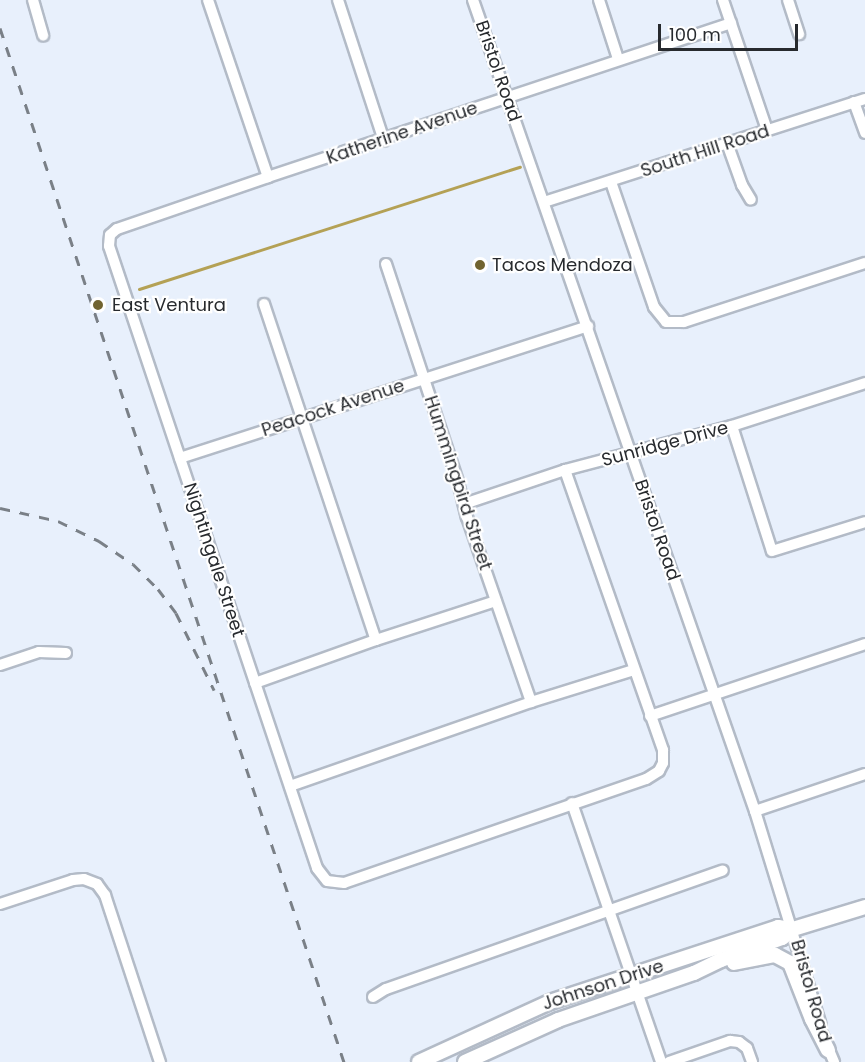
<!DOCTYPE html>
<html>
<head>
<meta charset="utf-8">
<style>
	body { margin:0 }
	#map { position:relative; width:865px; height:1062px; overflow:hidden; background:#e8f0fc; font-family:Poppins,sans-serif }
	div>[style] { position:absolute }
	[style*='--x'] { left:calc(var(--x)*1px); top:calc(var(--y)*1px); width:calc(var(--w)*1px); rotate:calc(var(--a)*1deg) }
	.stream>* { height:3px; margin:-1.5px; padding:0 1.5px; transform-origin:1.5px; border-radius:1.5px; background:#b4a155 }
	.roads { filter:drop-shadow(2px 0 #b3bbc7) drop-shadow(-2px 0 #b3bbc7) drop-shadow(0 2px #b3bbc7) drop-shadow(0 -2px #b3bbc7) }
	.minor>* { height:10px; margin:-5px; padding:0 5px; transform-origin:5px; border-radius:5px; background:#fff }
	.major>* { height:14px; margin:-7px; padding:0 7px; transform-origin:7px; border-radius:7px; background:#fff }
	.rail>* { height:3px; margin-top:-1.5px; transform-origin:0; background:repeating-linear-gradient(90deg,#7a8087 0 10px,transparent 0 20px) }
	.dots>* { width:16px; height:16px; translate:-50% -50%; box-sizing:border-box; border:3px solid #fff; border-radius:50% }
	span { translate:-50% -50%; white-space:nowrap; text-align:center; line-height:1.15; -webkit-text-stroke:4.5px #fff; paint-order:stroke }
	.street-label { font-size:18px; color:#272a2e }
	.poi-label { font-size:18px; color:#272a2e }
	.left { translate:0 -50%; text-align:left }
	.scale { position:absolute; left:658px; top:24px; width:140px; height:27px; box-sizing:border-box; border:3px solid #272a2e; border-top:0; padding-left:8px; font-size:18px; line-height:21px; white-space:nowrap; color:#272a2e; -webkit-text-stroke:4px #fff; paint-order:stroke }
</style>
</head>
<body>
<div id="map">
	<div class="stream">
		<i style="--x:139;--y:289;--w:400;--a:-17.8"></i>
	</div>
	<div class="roads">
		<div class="minor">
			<i style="--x:33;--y:0;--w:37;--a:74"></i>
			<i style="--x:208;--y:0;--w:187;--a:71.3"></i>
			<i style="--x:338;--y:0;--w:148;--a:71.9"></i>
			<i style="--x:473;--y:0;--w:859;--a:70.83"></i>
			<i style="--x:755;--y:811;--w:224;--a:72.9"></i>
			<i style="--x:599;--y:0;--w:62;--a:72.1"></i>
			<i style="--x:723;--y:0;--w:137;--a:71.3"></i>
			<i style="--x:788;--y:0;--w:36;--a:72"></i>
			<i style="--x:854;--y:102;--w:33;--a:70"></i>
			<i style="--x:727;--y:143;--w:45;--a:70.3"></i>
			<i style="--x:742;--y:185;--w:17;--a:59"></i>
			<i style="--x:611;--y:182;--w:132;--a:71"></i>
			<i style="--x:654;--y:307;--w:19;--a:51"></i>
			<i style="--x:666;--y:322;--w:18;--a:0"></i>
			<i style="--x:684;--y:322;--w:190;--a:-18.1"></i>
			<i style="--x:544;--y:202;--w:337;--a:-17.8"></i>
			<i style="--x:386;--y:264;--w:230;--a:71.7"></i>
			<i style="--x:458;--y:482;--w:36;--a:76"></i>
			<i style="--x:467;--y:517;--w:196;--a:70.9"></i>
			<i style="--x:264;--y:304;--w:354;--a:71.6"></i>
			<i style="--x:732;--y:426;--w:131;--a:72.3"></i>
			<i style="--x:772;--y:551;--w:97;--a:-17.3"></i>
			<i style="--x:180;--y:458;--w:429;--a:-17.9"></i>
			<i style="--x:565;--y:470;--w:297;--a:70.7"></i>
			<i style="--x:663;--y:750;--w:13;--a:90"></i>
			<i style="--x:663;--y:763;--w:9;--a:117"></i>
			<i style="--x:659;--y:771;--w:15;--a:148"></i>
			<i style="--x:646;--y:779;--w:319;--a:161"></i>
			<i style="--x:344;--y:883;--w:17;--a:-173"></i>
			<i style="--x:327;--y:881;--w:16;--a:-128"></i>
			<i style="--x:317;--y:868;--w:656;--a:-108.49"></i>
			<i style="--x:109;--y:246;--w:11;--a:-85"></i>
			<i style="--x:110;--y:235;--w:9;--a:-41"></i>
			<i style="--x:117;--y:229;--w:160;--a:-19"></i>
			<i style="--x:268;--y:177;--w:488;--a:-18.4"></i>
			<i style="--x:464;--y:504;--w:107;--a:-18.6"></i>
			<i style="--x:565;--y:470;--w:173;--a:-14.8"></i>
			<i style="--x:732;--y:426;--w:140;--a:-17.9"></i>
			<i style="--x:0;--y:665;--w:41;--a:-18.4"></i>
			<i style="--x:39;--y:652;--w:27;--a:2"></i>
			<i style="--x:255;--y:683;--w:128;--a:-19.6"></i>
			<i style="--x:376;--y:640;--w:126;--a:-18"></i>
			<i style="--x:650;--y:716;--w:227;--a:-18.5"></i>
			<i style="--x:290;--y:786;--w:255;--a:-19.2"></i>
			<i style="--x:531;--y:702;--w:108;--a:-17.3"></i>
			<i style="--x:572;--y:803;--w:274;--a:71"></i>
			<i style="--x:755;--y:811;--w:116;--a:-18.6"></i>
			<i style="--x:0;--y:904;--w:77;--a:-18.2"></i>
			<i style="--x:73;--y:880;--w:11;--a:-5"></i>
			<i style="--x:84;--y:879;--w:14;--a:21"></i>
			<i style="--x:97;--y:884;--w:14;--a:54"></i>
			<i style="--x:105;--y:895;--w:176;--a:71.8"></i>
			<i style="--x:373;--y:997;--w:15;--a:-32"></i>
			<i style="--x:386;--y:989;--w:357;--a:-19.4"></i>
			<i style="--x:826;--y:1043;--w:21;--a:67"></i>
			<i style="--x:669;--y:1062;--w:65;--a:-19"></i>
			<i style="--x:730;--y:1041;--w:9;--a:6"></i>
			<i style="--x:739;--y:1042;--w:10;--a:37"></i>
			<i style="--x:747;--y:1048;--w:15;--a:70"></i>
		</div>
		<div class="major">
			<i style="--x:734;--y:963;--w:42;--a:-11"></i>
			<i style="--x:775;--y:955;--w:17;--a:28"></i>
			<i style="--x:790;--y:963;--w:60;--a:68.6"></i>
			<i style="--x:812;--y:1019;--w:35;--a:63"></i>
			<i style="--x:419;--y:1062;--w:144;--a:-24.6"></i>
			<i style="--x:550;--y:1002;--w:240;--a:-18.2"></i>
			<i style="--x:778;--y:927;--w:15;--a:8"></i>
			<i style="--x:465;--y:1062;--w:102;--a:-24.3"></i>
			<i style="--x:558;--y:1020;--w:144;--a:-19.1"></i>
			<i style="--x:694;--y:973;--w:30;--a:-26"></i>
			<i style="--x:721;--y:960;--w:65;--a:-19.8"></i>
			<i style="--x:782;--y:938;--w:14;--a:-39"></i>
			<i style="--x:793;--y:929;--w:75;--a:-17"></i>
		</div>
	</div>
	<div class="rail">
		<i style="--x:0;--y:28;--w:1090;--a:71.6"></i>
		<i style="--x:0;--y:508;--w:59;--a:12.6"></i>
		<i style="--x:58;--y:521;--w:46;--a:26"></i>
		<i style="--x:99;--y:541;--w:41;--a:34.1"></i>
		<i style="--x:133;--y:564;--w:35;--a:45"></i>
		<i style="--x:158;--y:589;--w:30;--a:53"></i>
		<i style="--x:176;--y:613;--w:86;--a:63.7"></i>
	</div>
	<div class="dots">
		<i style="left:480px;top:265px;background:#706330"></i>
		<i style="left:98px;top:305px;background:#706330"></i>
	</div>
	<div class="street-label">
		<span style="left:498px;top:71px;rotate:71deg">Bristol Road</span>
		<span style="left:402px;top:133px;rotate:-19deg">Katherine Avenue</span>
		<span style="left:705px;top:151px;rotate:-18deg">South Hill Road</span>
		<span style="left:333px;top:408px;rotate:-18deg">Peacock Avenue</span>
		<span style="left:665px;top:444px;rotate:-15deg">Sunridge Drive</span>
		<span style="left:458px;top:483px;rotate:72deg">Hummingbird Street</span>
		<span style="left:657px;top:530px;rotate:71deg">Bristol Road</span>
		<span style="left:214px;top:560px;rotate:72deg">Nightingale Street</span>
		<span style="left:603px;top:985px;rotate:-18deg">Johnson Drive</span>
		<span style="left:811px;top:991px;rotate:74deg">Bristol Road</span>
	</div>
	<div class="poi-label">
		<span class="left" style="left:492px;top:265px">Tacos Mendoza</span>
		<span class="left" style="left:112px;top:305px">East Ventura</span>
	</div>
	<div class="scale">100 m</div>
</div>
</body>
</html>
